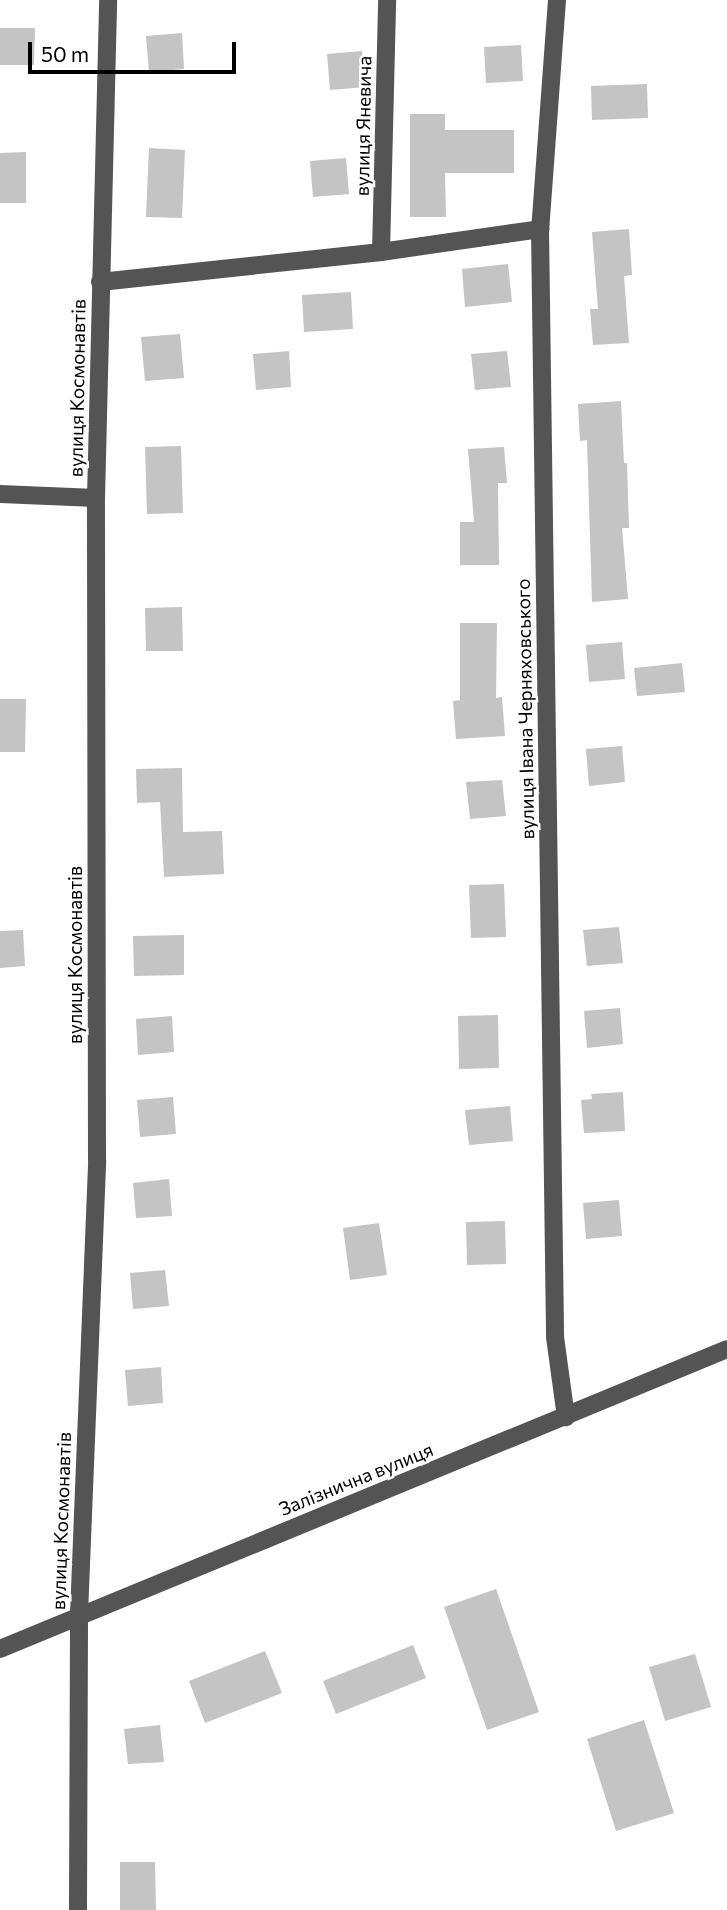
<!DOCTYPE html>
<html>
<head>
<meta charset="utf-8">
<style>
	body { margin:0 }
	#map { position:relative; width:727px; height:1910px; overflow:hidden; background:#fff; font-family:Commissioner,sans-serif }
	div>[style] { position:absolute }
	[style*='--x'] { left:calc(var(--x)*1px); top:calc(var(--y)*1px); width:calc(var(--w)*1px); rotate:calc(var(--a)*1deg) }
	.building>* { inset:0; background:#c4c4c4 }
	.minor>* { height:18px; margin:-9px; padding:0 9px; transform-origin:9px; border-radius:9px; background:#545454 }
	span { translate:-50% -50%; white-space:nowrap; text-align:center; line-height:1.15; -webkit-text-stroke:5px #fff; paint-order:stroke }
	.street-label { font-size:19px; color:#000 }
	.scale { position:absolute; left:28px; top:42px; width:208px; height:32px; box-sizing:border-box; border:4px solid #000; border-top:0; padding-left:9px; font-size:21px; line-height:24px; white-space:nowrap; color:#000; -webkit-text-stroke:5px #fff; paint-order:stroke }
</style>
</head>
<body>
<div id="map">
	<div class="building">
		<i style="clip-path:polygon(0 28px,35px 28px,34px 65px,0 65px)"></i>
		<i style="clip-path:polygon(182px 33px,184px 69px,149px 72px,146px 36px)"></i>
		<i style="clip-path:polygon(521px 45px,523px 81px,486px 83px,484px 47px)"></i>
		<i style="clip-path:polygon(362px 51px,366px 87px,330px 90px,327px 54px)"></i>
		<i style="clip-path:polygon(647px 84px,648px 118px,592px 120px,591px 86px)"></i>
		<i style="clip-path:polygon(410px 114px,445px 114px,445px 130px,514px 130px,514px 173px,445px 173px,446px 217px,410px 217px)"></i>
		<i style="clip-path:polygon(149px 148px,185px 150px,182px 218px,146px 217px)"></i>
		<i style="clip-path:polygon(26px 152px,26px 203px,0 203px,0 153px)"></i>
		<i style="clip-path:polygon(346px 158px,349px 194px,313px 197px,310px 161px)"></i>
		<i style="clip-path:polygon(629px 229px,632px 275px,624px 276px,629px 343px,593px 345px,590px 309px,598px 309px,592px 232px)"></i>
		<i style="clip-path:polygon(508px 264px,512px 302px,465px 307px,462px 269px)"></i>
		<i style="clip-path:polygon(351px 292px,353px 329px,304px 332px,302px 295px)"></i>
		<i style="clip-path:polygon(180px 334px,184px 378px,145px 381px,141px 337px)"></i>
		<i style="clip-path:polygon(289px 351px,291px 387px,256px 390px,253px 354px)"></i>
		<i style="clip-path:polygon(507px 351px,511px 387px,475px 390px,471px 354px)"></i>
		<i style="clip-path:polygon(621px 401px,624px 463px,627px 463px,629px 528px,622px 528px,628px 599px,592px 602px,587px 440px,580px 441px,578px 404px)"></i>
		<i style="clip-path:polygon(181px 446px,183px 513px,147px 514px,145px 447px)"></i>
		<i style="clip-path:polygon(504px 447px,507px 483px,498px 483px,499px 565px,460px 565px,460px 522px,474px 522px,468px 449px)"></i>
		<i style="clip-path:polygon(182px 607px,183px 651px,146px 651px,145px 608px)"></i>
		<i style="clip-path:polygon(460px 623px,497px 623px,496px 698px,502px 697px,505px 736px,456px 739px,453px 701px,460px 700px)"></i>
		<i style="clip-path:polygon(622px 642px,625px 679px,589px 682px,586px 645px)"></i>
		<i style="clip-path:polygon(682px 663px,685px 692px,637px 696px,634px 668px)"></i>
		<i style="clip-path:polygon(0 699px,26px 699px,25px 752px,0 752px)"></i>
		<i style="clip-path:polygon(622px 746px,625px 782px,589px 786px,586px 749px)"></i>
		<i style="clip-path:polygon(182px 768px,183px 832px,222px 831px,224px 874px,164px 877px,160px 802px,137px 803px,136px 769px)"></i>
		<i style="clip-path:polygon(502px 780px,506px 816px,470px 819px,466px 782px)"></i>
		<i style="clip-path:polygon(504px 884px,506px 937px,471px 938px,469px 885px)"></i>
		<i style="clip-path:polygon(619px 927px,623px 963px,587px 966px,583px 930px)"></i>
		<i style="clip-path:polygon(23px 930px,25px 966px,0 968px,0 931px)"></i>
		<i style="clip-path:polygon(184px 935px,184px 975px,134px 976px,133px 936px)"></i>
		<i style="clip-path:polygon(620px 1008px,623px 1044px,587px 1048px,584px 1011px)"></i>
		<i style="clip-path:polygon(498px 1015px,499px 1068px,459px 1069px,458px 1016px)"></i>
		<i style="clip-path:polygon(172px 1016px,174px 1052px,138px 1055px,136px 1019px)"></i>
		<i style="clip-path:polygon(623px 1092px,625px 1131px,584px 1133px,581px 1100px,592px 1099px,591px 1094px)"></i>
		<i style="clip-path:polygon(173px 1097px,176px 1134px,140px 1137px,137px 1100px)"></i>
		<i style="clip-path:polygon(510px 1106px,513px 1141px,469px 1145px,465px 1110px)"></i>
		<i style="clip-path:polygon(169px 1179px,172px 1216px,136px 1218px,133px 1183px)"></i>
		<i style="clip-path:polygon(619px 1200px,622px 1236px,586px 1239px,583px 1203px)"></i>
		<i style="clip-path:polygon(505px 1221px,506px 1264px,467px 1265px,466px 1222px)"></i>
		<i style="clip-path:polygon(379px 1223px,387px 1275px,350px 1280px,343px 1228px)"></i>
		<i style="clip-path:polygon(165px 1270px,169px 1306px,133px 1309px,130px 1273px)"></i>
		<i style="clip-path:polygon(161px 1367px,163px 1403px,128px 1406px,125px 1370px)"></i>
		<i style="clip-path:polygon(496px 1589px,539px 1712px,487px 1730px,444px 1607px)"></i>
		<i style="clip-path:polygon(413px 1645px,426px 1678px,336px 1714px,323px 1681px)"></i>
		<i style="clip-path:polygon(265px 1651px,282px 1693px,205px 1723px,189px 1681px)"></i>
		<i style="clip-path:polygon(695px 1654px,711px 1707px,665px 1721px,649px 1667px)"></i>
		<i style="clip-path:polygon(644px 1720px,674px 1813px,616px 1831px,587px 1739px)"></i>
		<i style="clip-path:polygon(160px 1725px,164px 1762px,128px 1764px,124px 1729px)"></i>
		<i style="clip-path:polygon(120px 1862px,155px 1862px,156px 1910px,120px 1910px)"></i>
	</div>
	<div class="minor">
		<i style="--x:557;--y:0;--w:230;--a:94.2"></i>
		<i style="--x:540;--y:229;--w:1108;--a:89.22"></i>
		<i style="--x:555;--y:1337;--w:81;--a:82.2"></i>
		<i style="--x:381;--y:252;--w:252;--a:-88.6"></i>
		<i style="--x:100;--y:282;--w:283;--a:-6.1"></i>
		<i style="--x:381;--y:252;--w:161;--a:-8.2"></i>
		<i style="--x:0;--y:494;--w:96;--a:2.4"></i>
		<i style="--x:0;--y:1649;--w:786;--a:-22.42"></i>
		<i style="--x:78;--y:1910;--w:296;--a:-89.8"></i>
		<i style="--x:79;--y:1614;--w:454;--a:-87.7"></i>
		<i style="--x:97;--y:1160;--w:662;--a:-90.09"></i>
		<i style="--x:96;--y:498;--w:498;--a:-88.6"></i>
	</div>
	<div class="street-label">
		<span style="left:363px;top:126px;rotate:-89deg">вулиця Яневича</span>
		<span style="left:77px;top:388px;rotate:-89deg">вулиця Космонавтів</span>
		<span style="left:525px;top:709px;rotate:-91deg">вулиця Івана Черняховського</span>
		<span style="left:75px;top:955px;rotate:-90deg">вулиця Космонавтів</span>
		<span style="left:356px;top:1479px;rotate:-22deg">Залізнична вулиця</span>
		<span style="left:61px;top:1521px;rotate:-88deg">вулиця Космонавтів</span>
	</div>
	<div class="scale">50 m</div>
</div>
</body>
</html>
